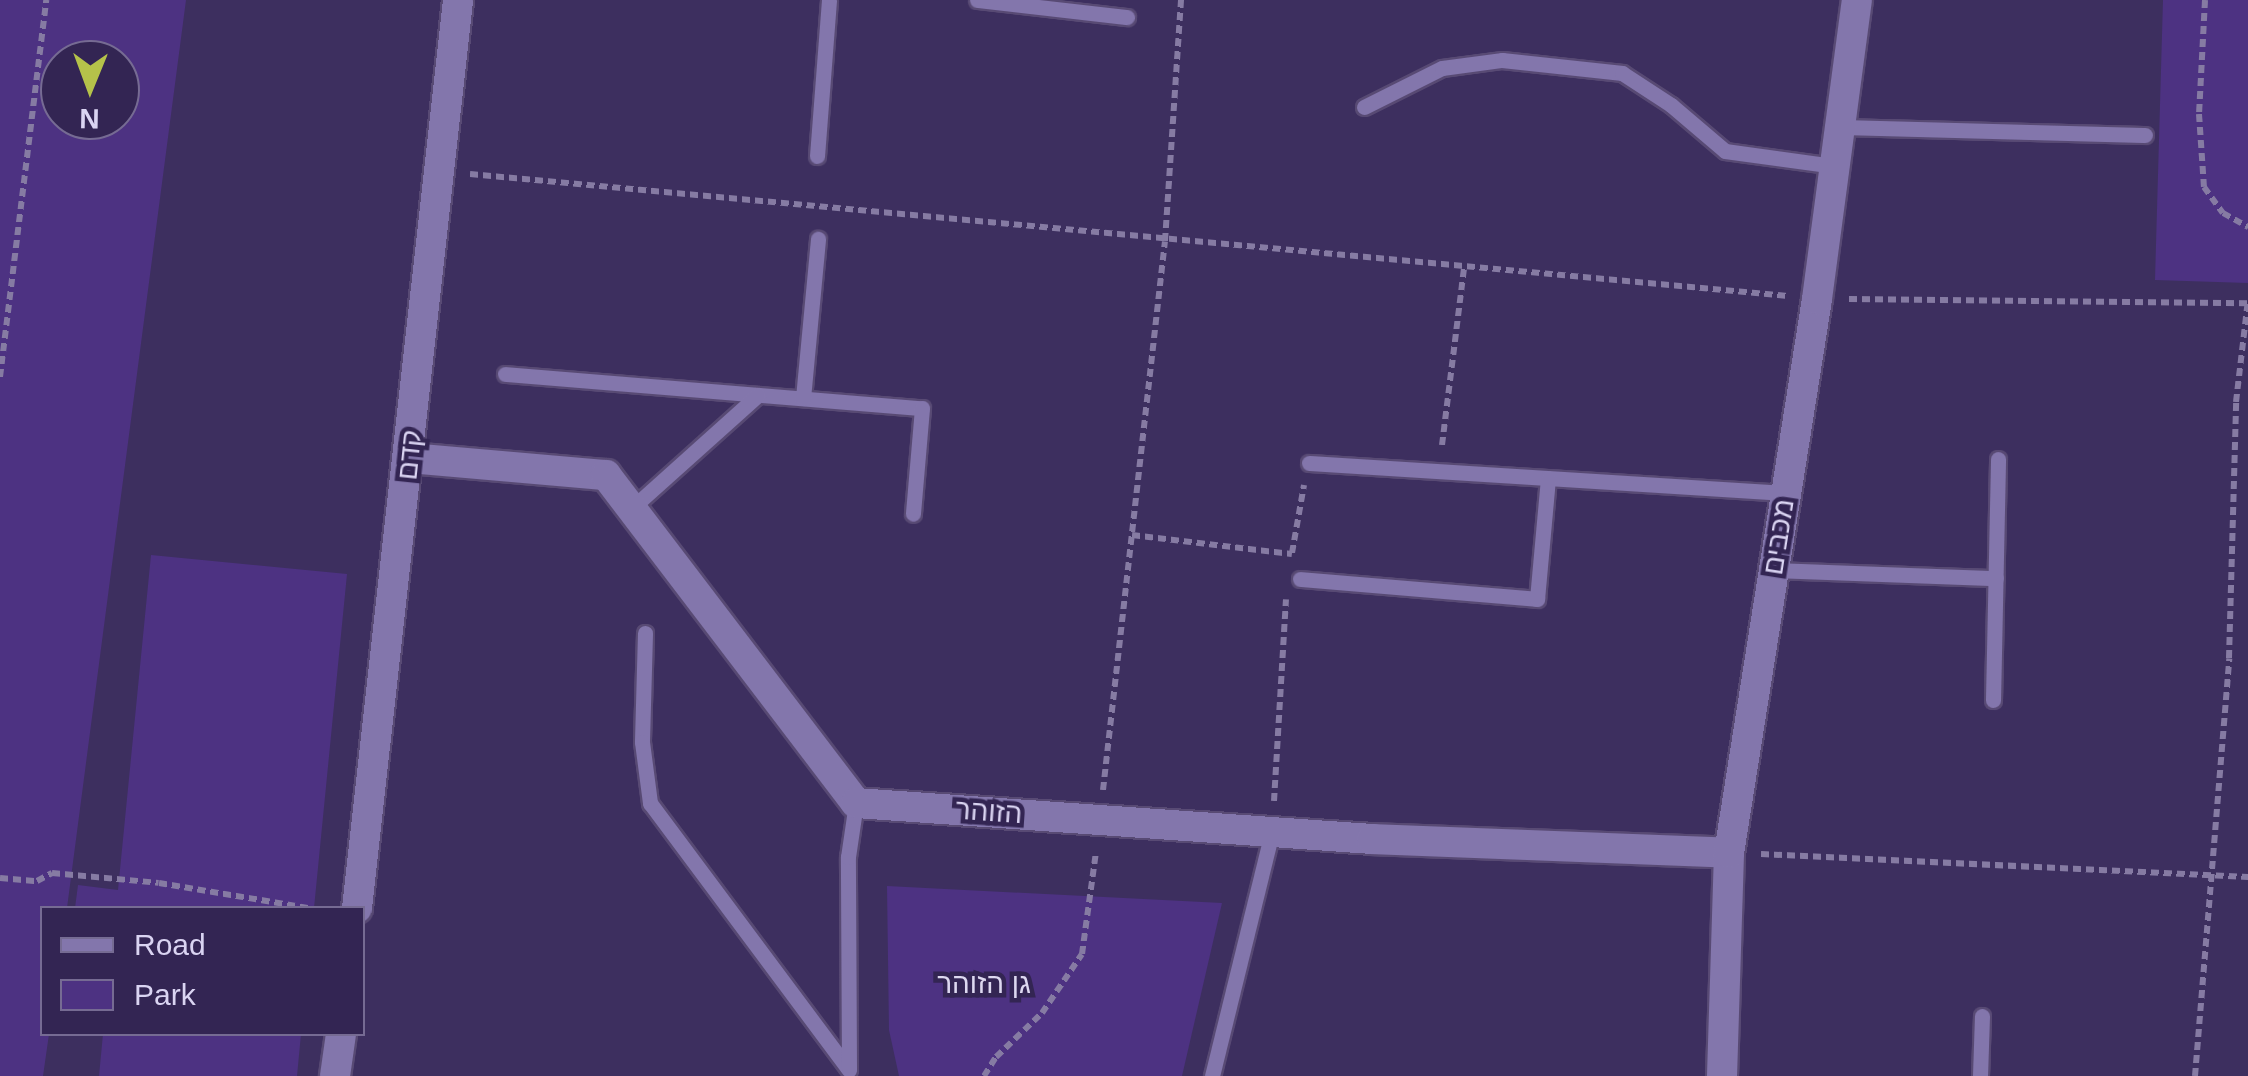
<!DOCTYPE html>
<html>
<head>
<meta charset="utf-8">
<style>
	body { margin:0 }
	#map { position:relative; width:2248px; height:1076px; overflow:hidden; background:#3d2f5f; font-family:Helvetica,Heebo,sans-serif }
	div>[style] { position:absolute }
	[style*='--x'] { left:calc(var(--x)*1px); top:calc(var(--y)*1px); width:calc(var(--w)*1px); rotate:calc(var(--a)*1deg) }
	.green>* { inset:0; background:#4d3282 }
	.path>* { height:6px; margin-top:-3px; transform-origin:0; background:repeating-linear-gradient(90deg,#867ba3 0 8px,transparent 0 13px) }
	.roads { filter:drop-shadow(2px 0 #584a74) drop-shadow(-2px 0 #584a74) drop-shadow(0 2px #584a74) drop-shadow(0 -2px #584a74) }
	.lane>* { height:15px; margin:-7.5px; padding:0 7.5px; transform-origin:7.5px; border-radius:7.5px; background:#8376ac }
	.street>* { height:30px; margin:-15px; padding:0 15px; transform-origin:15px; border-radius:15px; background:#8376ac }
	span { translate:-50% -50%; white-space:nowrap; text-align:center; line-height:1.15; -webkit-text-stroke:9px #332553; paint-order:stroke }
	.street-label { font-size:28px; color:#dad4f2 }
	.park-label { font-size:28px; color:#ddd8f0 }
	.legend { position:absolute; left:40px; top:906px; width:325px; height:130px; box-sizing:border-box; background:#332553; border:2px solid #766b93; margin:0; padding:12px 18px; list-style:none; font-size:30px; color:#dad4f2 }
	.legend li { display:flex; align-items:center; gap:20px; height:50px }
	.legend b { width:50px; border:2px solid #766b93 }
	.north { position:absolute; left:40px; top:40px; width:100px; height:100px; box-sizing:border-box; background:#332553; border:2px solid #766b93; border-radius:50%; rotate:181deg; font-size:28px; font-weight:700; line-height:40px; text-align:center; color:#dad4f2 }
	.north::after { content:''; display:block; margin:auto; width:35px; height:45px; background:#b5c24a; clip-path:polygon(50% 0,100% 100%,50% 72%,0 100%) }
</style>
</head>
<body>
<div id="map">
	<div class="green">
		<i style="clip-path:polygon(evenodd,0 0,186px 0,67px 908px,42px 908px,42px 1034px,49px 1034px,43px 1076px,0 1076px,0 0,60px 60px,120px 60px,120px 120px,60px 120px,60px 60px)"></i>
		<i style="clip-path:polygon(2163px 0,2248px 0,2248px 283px,2155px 280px)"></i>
		<i style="clip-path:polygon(151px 555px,347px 574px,314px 908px,75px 908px,78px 885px,118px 890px)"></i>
		<i style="clip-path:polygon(887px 886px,1222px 903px,1182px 1076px,899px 1076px,889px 1030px)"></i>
		<i style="clip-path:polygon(103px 1034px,301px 1034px,297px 1076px,99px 1076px)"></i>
	</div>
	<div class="path">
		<i style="--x:2205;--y:0;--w:114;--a:93"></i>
		<i style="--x:2199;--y:114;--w:73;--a:86.1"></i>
		<i style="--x:2204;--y:187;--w:32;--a:54"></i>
		<i style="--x:2223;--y:213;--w:29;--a:29"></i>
		<i style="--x:470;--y:174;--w:1323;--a:5.29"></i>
		<i style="--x:1849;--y:299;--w:399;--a:0.6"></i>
		<i style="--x:0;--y:377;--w:380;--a:-83"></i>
		<i style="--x:1442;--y:445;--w:178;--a:-82.9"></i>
		<i style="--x:1132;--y:535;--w:161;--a:6.8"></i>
		<i style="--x:1292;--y:553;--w:69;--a:-80"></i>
		<i style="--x:1103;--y:790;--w:552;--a:-83.56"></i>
		<i style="--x:1165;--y:241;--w:242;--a:-86.2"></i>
		<i style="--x:1274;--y:801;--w:202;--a:-86.6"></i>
		<i style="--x:1761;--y:854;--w:488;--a:2.7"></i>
		<i style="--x:0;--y:878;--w:37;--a:5"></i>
		<i style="--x:37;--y:881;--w:17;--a:-28"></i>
		<i style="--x:52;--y:873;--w:107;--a:5.3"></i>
		<i style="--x:159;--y:883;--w:152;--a:9.5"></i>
		<i style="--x:984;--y:1076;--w:22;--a:-58"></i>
		<i style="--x:996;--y:1057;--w:64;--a:-43.7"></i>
		<i style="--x:1042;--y:1013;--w:71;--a:-55.9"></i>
		<i style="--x:1082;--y:954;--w:103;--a:-82.2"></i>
		<i style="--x:2195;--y:1076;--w:419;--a:-85.3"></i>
		<i style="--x:2229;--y:658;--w:256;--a:-88.4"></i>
		<i style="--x:2236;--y:402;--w:103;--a:-83.3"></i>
	</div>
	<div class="roads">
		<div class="lane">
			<i style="--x:977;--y:0;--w:151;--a:6.5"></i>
			<i style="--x:1364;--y:107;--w:87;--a:-26.6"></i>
			<i style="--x:1442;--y:68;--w:61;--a:-7.6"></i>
			<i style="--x:1502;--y:60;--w:121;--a:6.2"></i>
			<i style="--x:1622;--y:73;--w:59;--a:33.1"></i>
			<i style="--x:1671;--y:105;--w:71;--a:40.4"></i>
			<i style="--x:1725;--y:151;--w:111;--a:7.8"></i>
			<i style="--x:1840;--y:127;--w:305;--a:1.5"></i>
			<i style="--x:817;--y:156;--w:156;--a:-85.6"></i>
			<i style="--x:505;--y:374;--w:418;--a:4.7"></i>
			<i style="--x:922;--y:408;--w:106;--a:94.9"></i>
			<i style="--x:803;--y:398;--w:160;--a:-84.6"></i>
			<i style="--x:1309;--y:463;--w:478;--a:3.6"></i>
			<i style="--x:632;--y:508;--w:169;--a:-41.9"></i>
			<i style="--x:1774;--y:570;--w:222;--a:2.1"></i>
			<i style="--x:1300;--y:579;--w:238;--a:4.8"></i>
			<i style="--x:1537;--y:599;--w:121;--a:-84.8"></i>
			<i style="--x:645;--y:633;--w:109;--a:91.6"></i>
			<i style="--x:642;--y:742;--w:62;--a:82.5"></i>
			<i style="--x:650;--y:803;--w:333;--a:53.3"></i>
			<i style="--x:1993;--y:700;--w:241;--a:-88.8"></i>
			<i style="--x:849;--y:1068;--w:211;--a:-90.3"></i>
			<i style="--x:848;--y:857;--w:55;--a:-81.6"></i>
			<i style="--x:1212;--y:1076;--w:251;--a:-76.2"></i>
			<i style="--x:1980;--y:1076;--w:60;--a:-88.1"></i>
		</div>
		<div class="street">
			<i style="--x:410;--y:458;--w:197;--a:5"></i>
			<i style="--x:606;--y:475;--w:412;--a:52.7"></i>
			<i style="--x:856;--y:803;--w:517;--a:3.99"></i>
			<i style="--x:1372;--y:839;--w:357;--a:2.2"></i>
			<i style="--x:357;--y:908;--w:914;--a:-83.65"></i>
			<i style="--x:335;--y:1076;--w:42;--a:-81.9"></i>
			<i style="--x:1722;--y:1076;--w:223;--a:-88.2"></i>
			<i style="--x:1729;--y:853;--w:561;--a:-80.97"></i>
			<i style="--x:1817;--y:299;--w:302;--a:-82.4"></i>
		</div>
	</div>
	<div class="street-label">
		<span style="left:410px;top:455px;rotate:-84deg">קדם</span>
		<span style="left:1779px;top:537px;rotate:-81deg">מכבים</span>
		<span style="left:989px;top:812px;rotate:4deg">הזוהר</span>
	</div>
	<div class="park-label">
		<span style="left:984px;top:984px">גן הזוהר</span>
	</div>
	<ul class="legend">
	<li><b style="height:12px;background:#8376ac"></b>Road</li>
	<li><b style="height:28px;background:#4d3282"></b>Park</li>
	</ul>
	<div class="north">N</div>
</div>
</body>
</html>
